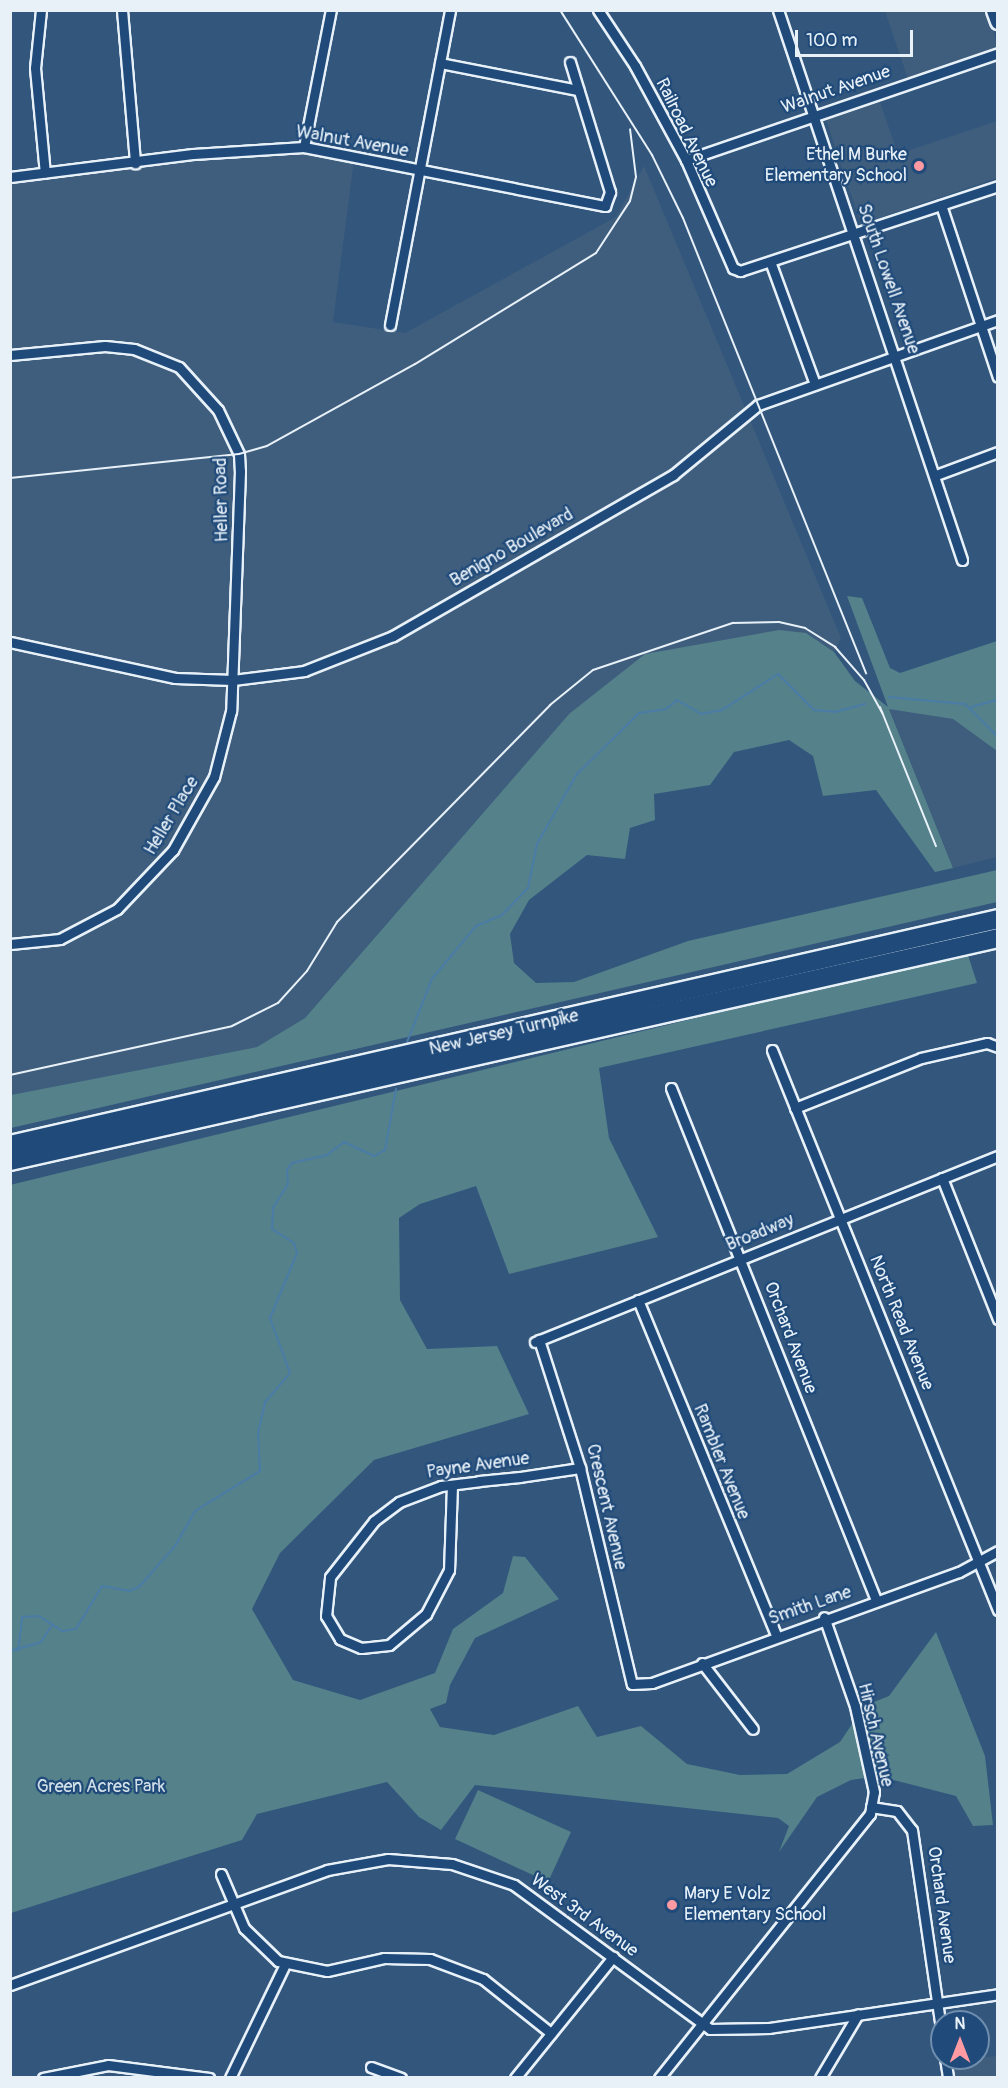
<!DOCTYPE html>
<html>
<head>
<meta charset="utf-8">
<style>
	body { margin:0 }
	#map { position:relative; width:1008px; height:2088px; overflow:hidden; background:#32567c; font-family:Pangolin,sans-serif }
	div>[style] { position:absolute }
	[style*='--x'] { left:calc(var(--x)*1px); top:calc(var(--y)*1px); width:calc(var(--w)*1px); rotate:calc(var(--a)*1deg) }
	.built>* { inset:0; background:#3f5e7d }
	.green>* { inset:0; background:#54818a }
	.stream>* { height:2px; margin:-1px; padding:0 1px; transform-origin:1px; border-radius:1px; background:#4a7ca7 }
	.roads { filter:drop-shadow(2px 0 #e8f1f8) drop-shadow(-2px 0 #e8f1f8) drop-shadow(0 2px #e8f1f8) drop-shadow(0 -2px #e8f1f8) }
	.minor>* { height:9px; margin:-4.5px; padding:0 4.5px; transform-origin:4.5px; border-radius:4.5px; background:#1f4a7a }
	.primary>* { height:15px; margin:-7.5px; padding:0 7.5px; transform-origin:7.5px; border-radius:7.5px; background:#1f4a7a }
	.motorway>* { height:18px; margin:-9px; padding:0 9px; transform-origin:9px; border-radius:9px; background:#1f4a7a }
	.rail>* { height:2px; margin:-1px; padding:0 1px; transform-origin:1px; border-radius:1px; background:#e8f1f8 }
	.dots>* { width:16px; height:16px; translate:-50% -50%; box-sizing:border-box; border:3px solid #1f4a7a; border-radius:50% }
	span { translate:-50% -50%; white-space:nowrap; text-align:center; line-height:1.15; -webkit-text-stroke:4.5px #1f4a7a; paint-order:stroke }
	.street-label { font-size:18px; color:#e8f1f8 }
	.poi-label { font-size:18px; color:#e8f1f8 }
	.right { translate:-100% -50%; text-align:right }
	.left { translate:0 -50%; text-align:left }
	.park-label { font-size:18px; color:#d2e0e8 }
	.frame { position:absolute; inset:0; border:12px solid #e8f1f8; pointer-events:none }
	.north { position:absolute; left:930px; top:2010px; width:60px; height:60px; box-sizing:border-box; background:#1f4a7a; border:2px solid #6f8dac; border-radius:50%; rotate:0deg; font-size:16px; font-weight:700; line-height:24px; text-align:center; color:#e8f1f8 }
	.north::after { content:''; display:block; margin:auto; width:21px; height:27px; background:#ff9aa2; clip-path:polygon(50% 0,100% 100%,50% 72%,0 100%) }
	.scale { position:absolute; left:795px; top:30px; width:118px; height:27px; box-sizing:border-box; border:3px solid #e8f1f8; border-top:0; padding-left:8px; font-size:18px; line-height:21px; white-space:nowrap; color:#e8f1f8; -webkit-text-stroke:4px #1f4a7a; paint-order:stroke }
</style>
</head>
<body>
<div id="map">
	<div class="built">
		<i style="clip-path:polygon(885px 11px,990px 11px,997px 49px,908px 79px)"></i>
		<i style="clip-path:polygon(880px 102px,898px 154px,997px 121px,997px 178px,861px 224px,826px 120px)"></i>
		<i style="clip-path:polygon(294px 145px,354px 160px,333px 322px,405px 333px,616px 217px,644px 166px,841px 638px,834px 652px,806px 633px,569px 714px,305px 1018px,257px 1047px,11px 1095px,11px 177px)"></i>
		<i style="clip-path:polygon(889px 708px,953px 719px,997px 751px,997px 857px,953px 868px)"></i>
		<i style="clip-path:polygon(997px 2056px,997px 2077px,954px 2077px,952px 2060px)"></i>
	</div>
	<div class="green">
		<i style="clip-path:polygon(847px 596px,862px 598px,890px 668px,900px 673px,997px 641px,997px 751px,953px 719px,889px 709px,953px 868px,935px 872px,876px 790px,823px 796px,813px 756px,789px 740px,734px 752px,710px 785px,654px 794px,655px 820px,630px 828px,625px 859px,587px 855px,529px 900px,510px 934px,514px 963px,536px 983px,574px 982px,688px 941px,997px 870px,997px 902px,11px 1128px,11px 1095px,257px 1047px,305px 1018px,569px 714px,645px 654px,779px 630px,806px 633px,834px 652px,855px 681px,888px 707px)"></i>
		<i style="clip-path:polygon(967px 952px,977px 983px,599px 1068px,609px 1138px,658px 1237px,509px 1274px,476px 1186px,420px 1204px,399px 1218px,400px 1300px,427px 1349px,497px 1346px,529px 1414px,374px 1460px,280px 1553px,252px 1609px,293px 1680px,360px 1700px,435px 1673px,453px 1629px,503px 1593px,513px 1556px,525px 1557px,559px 1599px,475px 1638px,450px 1685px,446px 1703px,430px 1709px,440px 1727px,494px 1735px,578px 1706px,597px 1737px,641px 1726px,687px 1764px,740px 1775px,787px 1774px,840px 1742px,864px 1706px,889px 1696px,936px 1632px,985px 1756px,993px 1825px,973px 1826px,956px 1796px,878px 1776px,851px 1780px,817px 1797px,779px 1852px,789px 1826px,778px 1818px,475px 1785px,441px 1830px,419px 1817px,387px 1782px,257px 1814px,242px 1840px,11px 1913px,10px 1185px)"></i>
		<i style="clip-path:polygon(478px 1790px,571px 1832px,548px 1882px,455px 1839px)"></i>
	</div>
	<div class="stream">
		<i style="--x:889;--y:697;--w:76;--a:5.3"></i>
		<i style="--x:965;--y:704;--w:47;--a:45"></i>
		<i style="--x:971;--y:707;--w:28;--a:-15"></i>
		<i style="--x:407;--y:1042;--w:68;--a:-68.4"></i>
		<i style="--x:432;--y:979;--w:69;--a:-50.3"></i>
		<i style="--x:476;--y:926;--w:28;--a:-23"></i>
		<i style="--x:502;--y:915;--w:37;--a:-46"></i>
		<i style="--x:528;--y:888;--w:45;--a:-78.4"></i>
		<i style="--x:537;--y:844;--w:81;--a:-60.3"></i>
		<i style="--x:577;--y:774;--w:87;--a:-44.5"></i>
		<i style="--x:639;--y:713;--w:27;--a:-8"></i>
		<i style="--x:666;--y:709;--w:14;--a:-39"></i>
		<i style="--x:677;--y:700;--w:28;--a:30"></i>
		<i style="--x:701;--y:714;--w:21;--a:-11"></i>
		<i style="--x:722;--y:710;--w:67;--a:-32.7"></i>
		<i style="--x:778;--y:674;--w:51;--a:45"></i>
		<i style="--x:814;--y:710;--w:21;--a:5"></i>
		<i style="--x:835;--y:712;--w:31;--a:-15"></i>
		<i style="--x:10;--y:1651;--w:32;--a:-16"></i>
		<i style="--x:41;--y:1642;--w:20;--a:-57"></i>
		<i style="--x:18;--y:1651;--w:34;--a:-83"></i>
		<i style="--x:22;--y:1617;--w:17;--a:-3"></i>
		<i style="--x:39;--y:1616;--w:27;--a:33"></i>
		<i style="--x:62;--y:1631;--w:14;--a:-8"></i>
		<i style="--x:76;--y:1629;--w:50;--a:-58.8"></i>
		<i style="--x:102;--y:1586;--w:27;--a:10"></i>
		<i style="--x:129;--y:1591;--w:11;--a:-22"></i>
		<i style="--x:139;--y:1587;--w:55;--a:-48.7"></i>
		<i style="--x:175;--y:1546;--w:40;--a:-60.3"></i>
		<i style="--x:195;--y:1511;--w:76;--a:-31.6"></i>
		<i style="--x:260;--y:1471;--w:38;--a:-93"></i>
		<i style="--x:258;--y:1433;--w:32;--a:-77"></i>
		<i style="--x:265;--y:1402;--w:38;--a:-49"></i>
		<i style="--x:290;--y:1373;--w:59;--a:-110"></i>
		<i style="--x:270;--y:1318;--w:70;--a:-67.4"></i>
		<i style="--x:297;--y:1253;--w:10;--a:-107"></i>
		<i style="--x:294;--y:1243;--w:26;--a:-148"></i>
		<i style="--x:272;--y:1229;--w:21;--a:-87"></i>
		<i style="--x:273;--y:1208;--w:28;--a:-58"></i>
		<i style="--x:288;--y:1184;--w:14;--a:-94"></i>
		<i style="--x:287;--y:1170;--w:9;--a:-54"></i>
		<i style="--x:292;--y:1163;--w:36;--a:-13"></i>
		<i style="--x:327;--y:1155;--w:21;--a:-37"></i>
		<i style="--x:344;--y:1142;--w:33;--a:25"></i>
		<i style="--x:374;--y:1156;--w:13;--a:-29"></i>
		<i style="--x:385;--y:1150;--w:62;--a:-79.8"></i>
	</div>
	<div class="roads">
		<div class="minor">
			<i style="--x:41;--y:10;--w:58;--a:95.9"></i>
			<i style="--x:35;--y:68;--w:105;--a:84.6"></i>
			<i style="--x:122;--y:10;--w:154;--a:85.1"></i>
			<i style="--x:598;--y:10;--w:67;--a:56.5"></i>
			<i style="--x:635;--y:66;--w:107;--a:61.5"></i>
			<i style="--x:686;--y:160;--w:118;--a:66.5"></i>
			<i style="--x:733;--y:268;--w:8;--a:23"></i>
			<i style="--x:740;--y:271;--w:272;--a:-18.2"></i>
			<i style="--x:778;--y:10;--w:580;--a:71.5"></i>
			<i style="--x:440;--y:63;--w:141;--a:11.1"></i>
			<i style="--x:304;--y:147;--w:140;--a:-78.9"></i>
			<i style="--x:686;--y:160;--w:330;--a:-18.9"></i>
			<i style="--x:10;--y:177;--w:184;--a:-7.2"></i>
			<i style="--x:193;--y:154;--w:111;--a:-3.6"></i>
			<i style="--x:304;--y:147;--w:307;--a:11.1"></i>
			<i style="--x:605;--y:206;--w:15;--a:-70"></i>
			<i style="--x:610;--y:192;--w:136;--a:-107.1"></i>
			<i style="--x:941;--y:205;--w:181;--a:71.7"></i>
			<i style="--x:771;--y:264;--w:128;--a:69.9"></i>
			<i style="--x:390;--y:325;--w:321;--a:-79.2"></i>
			<i style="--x:10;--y:355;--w:95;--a:-5.4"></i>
			<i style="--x:105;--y:346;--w:29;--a:6"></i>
			<i style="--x:134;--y:349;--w:48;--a:21.8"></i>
			<i style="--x:179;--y:367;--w:58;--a:47.8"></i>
			<i style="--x:218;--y:410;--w:49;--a:64.5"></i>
			<i style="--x:239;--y:454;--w:17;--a:87"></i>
			<i style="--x:240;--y:471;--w:240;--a:92.1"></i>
			<i style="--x:231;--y:711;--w:68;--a:104.4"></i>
			<i style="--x:214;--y:777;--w:84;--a:119.3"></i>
			<i style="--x:173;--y:850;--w:81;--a:133.5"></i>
			<i style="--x:117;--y:909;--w:64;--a:152.2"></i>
			<i style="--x:60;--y:939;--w:50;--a:174.3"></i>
			<i style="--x:936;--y:475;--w:66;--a:-20.4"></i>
			<i style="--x:10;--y:642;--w:169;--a:12.3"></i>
			<i style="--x:175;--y:678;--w:58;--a:2"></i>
			<i style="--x:233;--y:680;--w:72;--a:-7.2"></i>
			<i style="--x:304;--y:671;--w:96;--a:-21.5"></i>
			<i style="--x:393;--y:636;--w:323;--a:-29.9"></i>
			<i style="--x:673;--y:475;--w:110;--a:-39.5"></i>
			<i style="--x:758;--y:405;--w:255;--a:-19.5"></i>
			<i style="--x:772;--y:1050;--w:604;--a:68.02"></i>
			<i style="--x:671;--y:1088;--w:552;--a:68.18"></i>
			<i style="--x:795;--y:1108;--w:136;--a:-21.6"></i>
			<i style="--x:921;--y:1058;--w:68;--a:-12.8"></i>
			<i style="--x:987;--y:1043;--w:12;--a:20"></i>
			<i style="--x:942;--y:1178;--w:152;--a:68.3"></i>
			<i style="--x:638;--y:1300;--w:362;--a:67.6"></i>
			<i style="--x:539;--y:1340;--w:134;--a:72.2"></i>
			<i style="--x:580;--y:1468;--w:222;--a:76.5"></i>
			<i style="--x:632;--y:1684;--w:20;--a:-3"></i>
			<i style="--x:652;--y:1683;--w:326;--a:-19.9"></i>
			<i style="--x:959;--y:1572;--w:44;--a:-28.3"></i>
			<i style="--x:535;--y:1342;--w:499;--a:-21.9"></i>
			<i style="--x:452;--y:1485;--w:85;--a:92"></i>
			<i style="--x:449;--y:1570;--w:50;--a:117.6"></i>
			<i style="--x:426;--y:1614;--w:48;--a:140"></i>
			<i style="--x:389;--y:1645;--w:28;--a:174"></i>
			<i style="--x:361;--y:1648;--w:23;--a:-157"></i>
			<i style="--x:340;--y:1639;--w:27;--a:-121"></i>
			<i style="--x:326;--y:1616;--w:39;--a:-84"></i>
			<i style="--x:330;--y:1577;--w:71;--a:-51.8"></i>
			<i style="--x:374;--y:1521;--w:31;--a:-37"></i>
			<i style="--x:399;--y:1502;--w:45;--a:-20.9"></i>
			<i style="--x:441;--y:1486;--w:38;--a:-7"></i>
			<i style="--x:479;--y:1481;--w:41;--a:-5.6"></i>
			<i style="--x:520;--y:1477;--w:61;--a:-8.5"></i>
			<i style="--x:702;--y:1663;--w:83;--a:52.3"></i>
			<i style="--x:871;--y:1807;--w:26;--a:9"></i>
			<i style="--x:897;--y:1811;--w:24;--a:52"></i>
			<i style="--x:912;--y:1830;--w:207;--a:81.7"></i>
			<i style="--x:221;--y:1874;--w:59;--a:66.9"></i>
			<i style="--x:244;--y:1928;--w:47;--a:44.1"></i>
			<i style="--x:278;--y:1961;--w:50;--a:11.5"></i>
			<i style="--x:327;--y:1971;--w:58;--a:-12.8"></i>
			<i style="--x:384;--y:1958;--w:46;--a:1.2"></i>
			<i style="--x:430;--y:1959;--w:57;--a:20.7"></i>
			<i style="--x:483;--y:1979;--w:87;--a:38.5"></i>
			<i style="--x:10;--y:1985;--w:337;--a:-19.9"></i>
			<i style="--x:327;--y:1870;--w:62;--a:-10.2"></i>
			<i style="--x:388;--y:1859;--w:64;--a:4.5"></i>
			<i style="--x:452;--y:1864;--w:65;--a:18.7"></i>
			<i style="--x:514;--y:1885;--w:243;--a:36.3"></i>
			<i style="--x:710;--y:2029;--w:59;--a:-1"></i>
			<i style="--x:769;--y:2028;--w:232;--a:-8.4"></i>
			<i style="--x:945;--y:2058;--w:20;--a:81"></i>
			<i style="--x:371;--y:2067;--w:32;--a:20"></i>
			<i style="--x:43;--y:2078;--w:66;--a:-11.3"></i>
			<i style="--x:108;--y:2065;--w:102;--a:7.3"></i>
			<i style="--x:230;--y:2078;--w:127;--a:-64.2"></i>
			<i style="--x:515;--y:2078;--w:156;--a:-51"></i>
			<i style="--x:659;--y:2078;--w:338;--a:-51.4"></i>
			<i style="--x:870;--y:1814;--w:22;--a:-80"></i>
			<i style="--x:874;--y:1792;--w:88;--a:-102.5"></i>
			<i style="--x:855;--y:1706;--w:94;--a:-109.2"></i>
			<i style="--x:820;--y:2078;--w:74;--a:-59.3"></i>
		</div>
		<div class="primary">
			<i style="--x:994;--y:10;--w:12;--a:70"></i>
		</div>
		<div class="motorway">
			<i style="--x:10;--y:1145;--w:1014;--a:-12.88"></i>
			<i style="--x:10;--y:1161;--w:1013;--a:-12.72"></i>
		</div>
	</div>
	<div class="rail">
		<i style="--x:560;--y:10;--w:172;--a:57.6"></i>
		<i style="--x:652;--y:155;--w:70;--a:63.8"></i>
		<i style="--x:683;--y:218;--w:491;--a:68.1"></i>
		<i style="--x:10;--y:478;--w:230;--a:-6"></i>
		<i style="--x:239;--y:454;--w:29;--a:-16"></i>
		<i style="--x:267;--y:446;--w:169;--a:-29"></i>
		<i style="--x:415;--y:364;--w:212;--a:-31.5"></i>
		<i style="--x:596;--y:253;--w:62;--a:-56.8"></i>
		<i style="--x:630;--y:201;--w:25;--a:-76"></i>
		<i style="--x:636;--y:177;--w:48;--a:-97.1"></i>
		<i style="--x:880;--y:707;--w:150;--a:68.1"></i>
		<i style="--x:10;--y:1075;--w:227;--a:-12.4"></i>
		<i style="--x:232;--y:1026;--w:51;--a:-26.6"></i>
		<i style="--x:278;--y:1003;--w:43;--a:-47.8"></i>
		<i style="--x:307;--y:971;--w:57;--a:-58.5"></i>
		<i style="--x:337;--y:922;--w:304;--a:-45.5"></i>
		<i style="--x:550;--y:705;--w:55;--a:-39.1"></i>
		<i style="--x:593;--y:670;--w:148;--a:-18.6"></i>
		<i style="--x:733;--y:623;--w:46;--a:-1.2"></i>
		<i style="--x:779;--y:622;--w:27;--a:13"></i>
		<i style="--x:805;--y:628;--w:36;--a:32"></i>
		<i style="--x:835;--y:647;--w:44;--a:48.7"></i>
		<i style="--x:864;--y:680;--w:38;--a:61"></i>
	</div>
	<div class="dots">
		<i style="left:919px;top:166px;background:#ff9aa2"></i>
		<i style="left:672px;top:1905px;background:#ff9aa2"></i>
	</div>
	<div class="street-label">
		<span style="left:836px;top:90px;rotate:-19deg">Walnut Avenue</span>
		<span style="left:686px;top:133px;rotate:64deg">Railroad Avenue</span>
		<span style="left:352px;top:142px;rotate:10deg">Walnut Avenue</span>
		<span style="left:888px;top:279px;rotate:71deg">South Lowell Avenue</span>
		<span style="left:222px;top:500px;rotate:-91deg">Heller Road</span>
		<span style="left:512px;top:548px;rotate:-30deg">Benigno Boulevard</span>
		<span style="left:172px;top:816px;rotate:-59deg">Heller Place</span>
		<span style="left:504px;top:1033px;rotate:-13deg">New Jersey Turnpike</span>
		<span style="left:760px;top:1233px;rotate:-22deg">Broadway</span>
		<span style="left:901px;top:1323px;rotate:68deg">North Read Avenue</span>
		<span style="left:790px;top:1338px;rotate:69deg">Orchard Avenue</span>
		<span style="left:721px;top:1462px;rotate:68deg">Rambler Avenue</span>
		<span style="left:478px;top:1466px;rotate:-8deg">Payne Avenue</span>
		<span style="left:606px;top:1507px;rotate:77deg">Crescent Avenue</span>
		<span style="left:810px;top:1606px;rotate:-19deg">Smith Lane</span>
		<span style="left:875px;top:1735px;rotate:77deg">Hirsch Avenue</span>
		<span style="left:941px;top:1905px;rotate:82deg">Orchard Avenue</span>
		<span style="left:584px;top:1916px;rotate:36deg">West 3rd Avenue</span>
	</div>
	<div class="poi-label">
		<span class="right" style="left:907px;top:166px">Ethel M Burke<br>Elementary School</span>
		<span class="left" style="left:684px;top:1905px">Mary E Volz<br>Elementary School</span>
	</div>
	<div class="park-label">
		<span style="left:101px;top:1787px">Green Acres Park</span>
	</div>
	<div class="frame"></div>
	<div class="north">N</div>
	<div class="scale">100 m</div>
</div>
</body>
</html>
